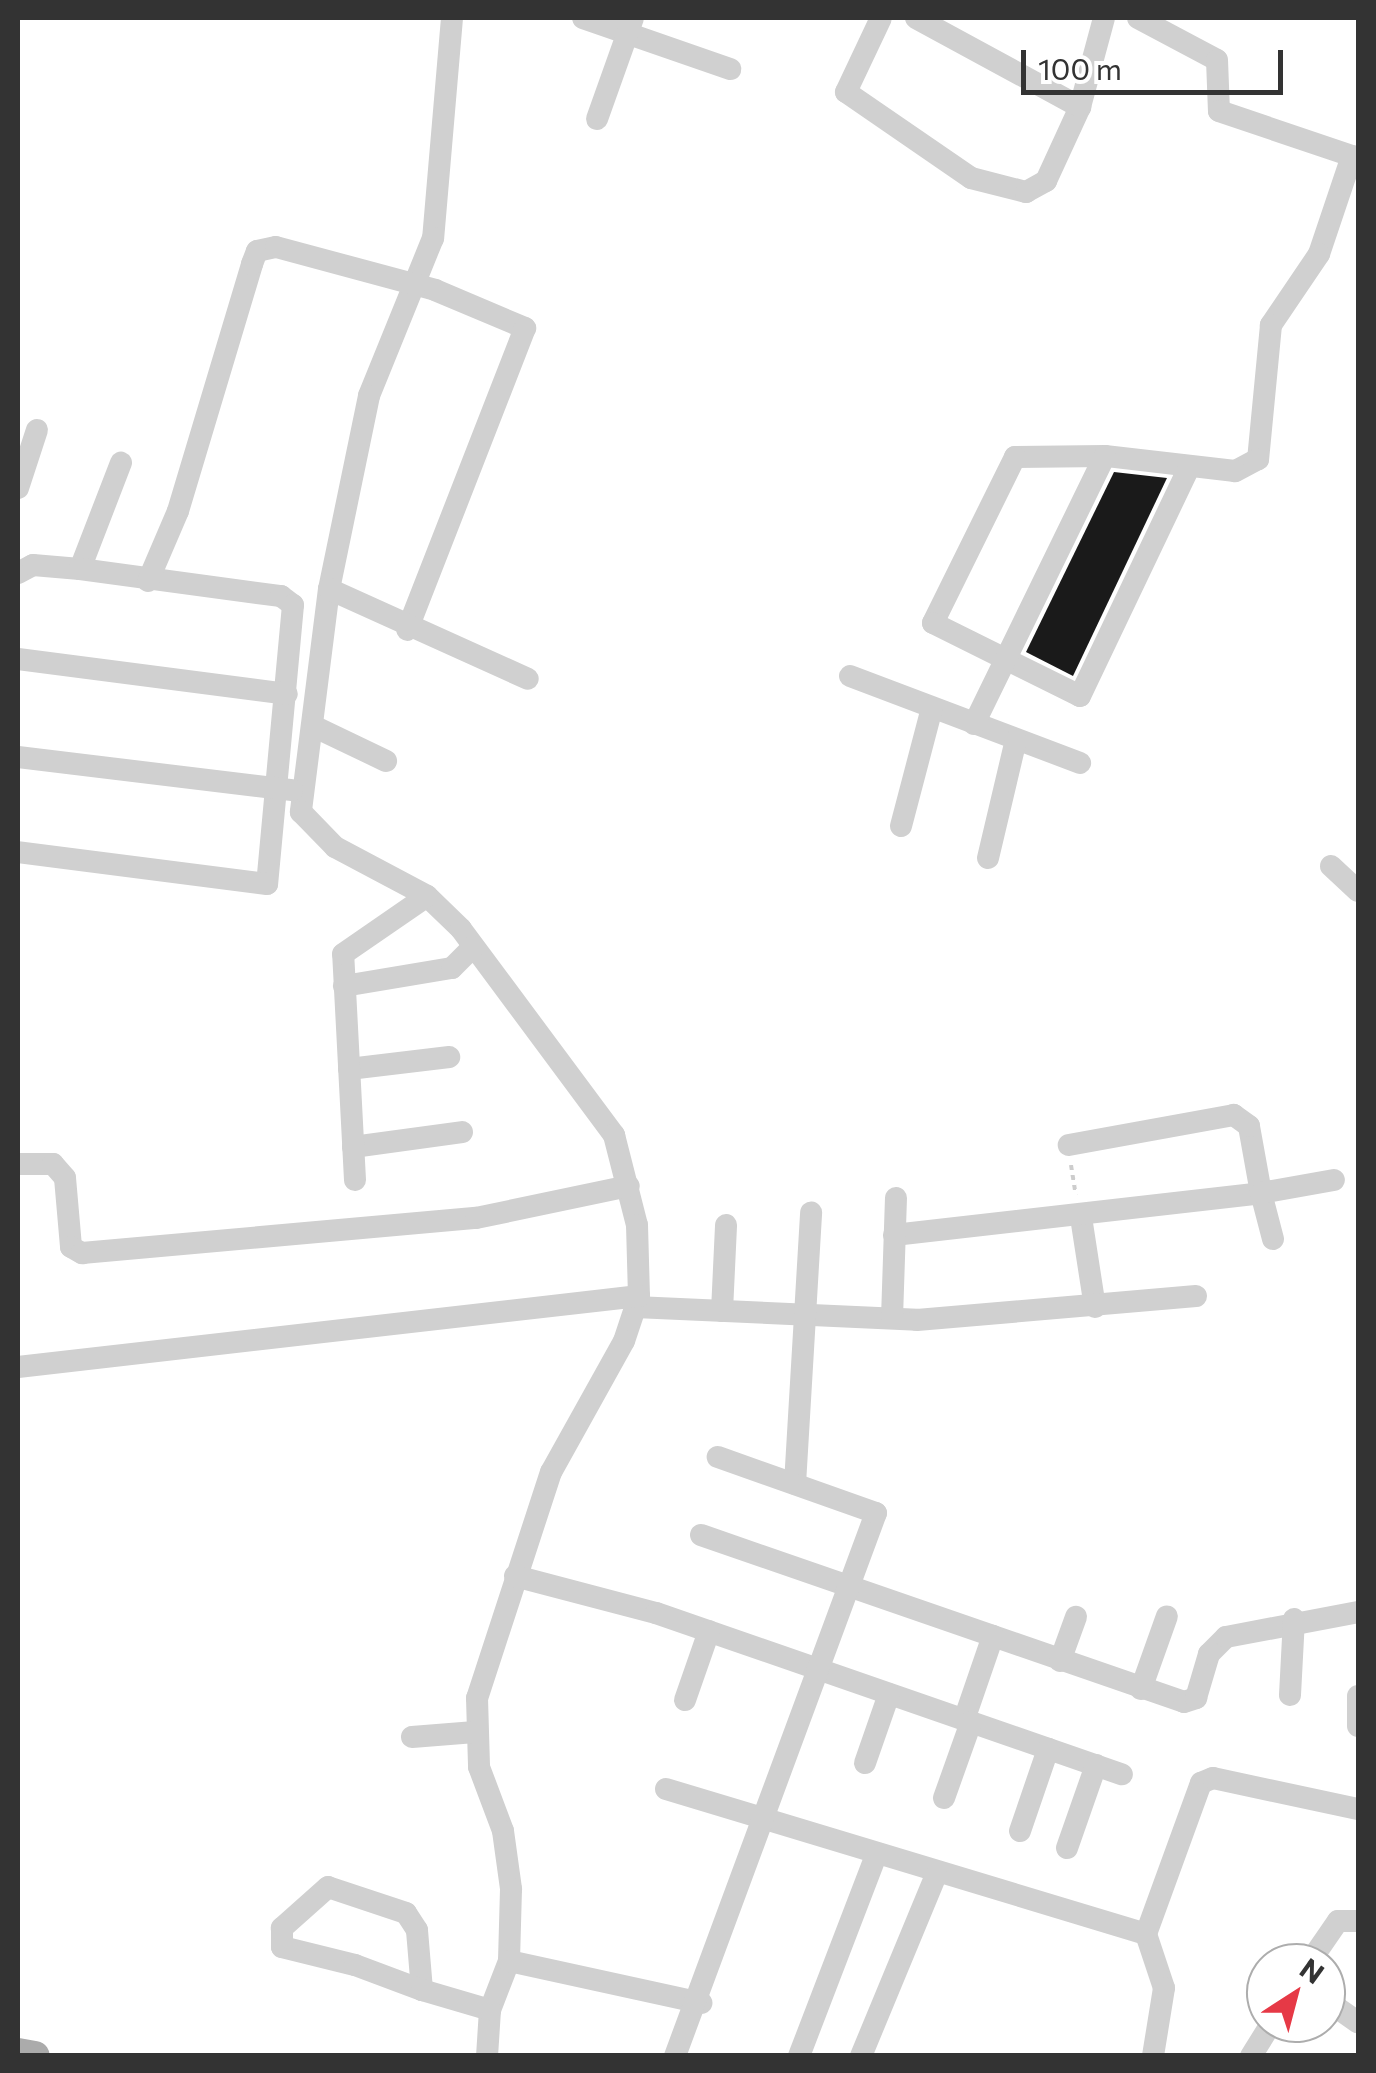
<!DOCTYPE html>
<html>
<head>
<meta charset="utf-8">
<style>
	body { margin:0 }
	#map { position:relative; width:1376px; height:2073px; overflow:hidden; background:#fff; font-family:Commissioner,sans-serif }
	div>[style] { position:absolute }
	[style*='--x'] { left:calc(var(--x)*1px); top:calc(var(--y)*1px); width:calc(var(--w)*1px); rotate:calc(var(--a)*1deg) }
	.building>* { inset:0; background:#1a1a1a }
	.path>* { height:4px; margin-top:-2px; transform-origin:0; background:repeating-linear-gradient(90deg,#cdcdcd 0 5px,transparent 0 10px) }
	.minor>* { height:22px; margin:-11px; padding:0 11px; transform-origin:11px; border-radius:11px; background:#d0d0d0 }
	.major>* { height:30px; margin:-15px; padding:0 15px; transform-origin:15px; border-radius:15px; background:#ababab }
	span { translate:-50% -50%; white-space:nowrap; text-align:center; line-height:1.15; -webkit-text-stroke:10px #fff; paint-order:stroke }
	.frame { position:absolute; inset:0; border:20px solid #333; pointer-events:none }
	.north { position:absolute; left:1246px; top:1943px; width:100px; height:100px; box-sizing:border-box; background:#fff; border:2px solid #adadad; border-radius:50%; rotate:36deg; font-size:28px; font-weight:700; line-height:40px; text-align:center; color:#333 }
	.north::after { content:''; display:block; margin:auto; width:35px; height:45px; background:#e63946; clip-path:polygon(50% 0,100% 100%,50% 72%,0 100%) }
	.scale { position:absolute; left:1021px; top:50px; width:262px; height:45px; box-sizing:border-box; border:5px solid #333; border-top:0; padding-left:12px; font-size:30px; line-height:35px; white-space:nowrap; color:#333; -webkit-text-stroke:8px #fff; paint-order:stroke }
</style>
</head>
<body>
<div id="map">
	<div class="building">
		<i style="clip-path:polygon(1114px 472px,1167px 478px,1073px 676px,1026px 652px)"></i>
	</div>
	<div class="path">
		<i style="--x:1071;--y:1165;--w:30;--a:81"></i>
	</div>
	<div class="minor">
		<i style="--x:452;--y:18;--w:221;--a:94.9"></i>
		<i style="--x:433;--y:238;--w:170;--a:112.1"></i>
		<i style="--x:369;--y:396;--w:197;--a:101.7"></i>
		<i style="--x:329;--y:589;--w:225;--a:97.2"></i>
		<i style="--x:301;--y:812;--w:49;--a:45.8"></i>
		<i style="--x:335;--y:847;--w:104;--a:28"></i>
		<i style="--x:427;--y:896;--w:47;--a:44.1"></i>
		<i style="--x:461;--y:929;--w:257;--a:53.4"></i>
		<i style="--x:614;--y:1135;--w:93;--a:75.7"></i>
		<i style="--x:637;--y:1225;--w:71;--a:88.4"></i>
		<i style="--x:639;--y:1296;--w:47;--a:108.4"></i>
		<i style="--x:624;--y:1341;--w:150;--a:119.1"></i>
		<i style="--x:551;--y:1472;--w:238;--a:108.1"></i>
		<i style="--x:477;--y:1698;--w:69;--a:88.3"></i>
		<i style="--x:479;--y:1767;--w:68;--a:69.4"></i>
		<i style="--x:503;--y:1831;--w:59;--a:82.1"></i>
		<i style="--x:511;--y:1889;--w:72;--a:91.6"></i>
		<i style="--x:509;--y:1961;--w:53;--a:111.2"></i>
		<i style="--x:490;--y:2010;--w:46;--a:93.7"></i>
		<i style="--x:583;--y:18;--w:156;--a:19.1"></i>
		<i style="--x:881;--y:18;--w:82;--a:115.3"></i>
		<i style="--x:846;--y:92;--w:152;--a:34.5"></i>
		<i style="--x:971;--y:178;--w:57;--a:14.3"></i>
		<i style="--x:1026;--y:192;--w:23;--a:-29"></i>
		<i style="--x:1046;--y:181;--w:81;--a:-65.3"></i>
		<i style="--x:916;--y:18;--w:187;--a:28.5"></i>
		<i style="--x:1080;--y:107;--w:92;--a:-74.9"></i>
		<i style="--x:1138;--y:18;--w:89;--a:28"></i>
		<i style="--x:1217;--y:60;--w:51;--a:87.8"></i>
		<i style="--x:1219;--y:111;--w:140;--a:18.7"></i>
		<i style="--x:1352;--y:156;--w:103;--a:108.6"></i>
		<i style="--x:1319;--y:254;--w:86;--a:124.1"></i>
		<i style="--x:1271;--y:325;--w:135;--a:95.5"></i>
		<i style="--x:1258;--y:459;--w:26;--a:152"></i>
		<i style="--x:1235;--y:471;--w:131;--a:-173.4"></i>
		<i style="--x:1105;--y:456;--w:90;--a:179.4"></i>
		<i style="--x:1015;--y:457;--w:185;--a:116.3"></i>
		<i style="--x:933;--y:623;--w:164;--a:26.4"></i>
		<i style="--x:1080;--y:696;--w:254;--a:-64.5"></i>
		<i style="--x:597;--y:119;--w:107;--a:-70.4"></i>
		<i style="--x:18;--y:488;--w:61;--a:-71.9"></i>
		<i style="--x:80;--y:569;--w:114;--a:-68.9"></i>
		<i style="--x:18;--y:573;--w:17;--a:-28"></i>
		<i style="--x:33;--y:565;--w:47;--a:4.9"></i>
		<i style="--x:80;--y:569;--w:203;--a:7.7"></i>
		<i style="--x:281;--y:596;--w:15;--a:37"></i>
		<i style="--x:293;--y:605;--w:280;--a:95.3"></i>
		<i style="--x:267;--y:884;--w:251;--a:-172.7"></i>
		<i style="--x:148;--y:581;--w:76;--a:-66.8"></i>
		<i style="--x:178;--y:511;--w:258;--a:-73.3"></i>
		<i style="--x:252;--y:264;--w:14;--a:-69"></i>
		<i style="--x:257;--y:251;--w:19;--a:-12"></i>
		<i style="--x:276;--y:247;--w:165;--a:15.1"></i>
		<i style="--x:435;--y:290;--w:98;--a:22.9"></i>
		<i style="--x:525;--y:328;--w:324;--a:111.3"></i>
		<i style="--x:329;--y:589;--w:218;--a:24.3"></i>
		<i style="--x:18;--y:659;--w:271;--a:7.4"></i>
		<i style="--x:850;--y:676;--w:246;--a:20.7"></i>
		<i style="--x:974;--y:724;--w:298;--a:-64"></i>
		<i style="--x:313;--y:726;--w:81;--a:25.6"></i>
		<i style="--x:18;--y:757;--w:276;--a:6.9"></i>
		<i style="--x:901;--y:826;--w:122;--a:-75.3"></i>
		<i style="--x:988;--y:858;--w:121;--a:-76.7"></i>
		<i style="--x:1331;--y:866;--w:37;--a:43"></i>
		<i style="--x:344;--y:986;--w:109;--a:-9.5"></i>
		<i style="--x:452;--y:968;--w:30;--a:-45"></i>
		<i style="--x:349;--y:1069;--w:101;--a:-6.8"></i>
		<i style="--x:353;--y:1147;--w:110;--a:-7.8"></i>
		<i style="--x:18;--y:1164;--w:35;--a:0"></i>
		<i style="--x:53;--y:1164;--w:18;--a:49"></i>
		<i style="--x:65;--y:1178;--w:69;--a:85"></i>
		<i style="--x:71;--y:1247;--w:13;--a:29"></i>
		<i style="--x:82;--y:1253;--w:396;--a:-5.1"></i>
		<i style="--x:476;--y:1218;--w:156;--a:-11.8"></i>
		<i style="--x:355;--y:1180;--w:226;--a:-93"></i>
		<i style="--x:343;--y:954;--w:102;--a:-34.6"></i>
		<i style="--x:1081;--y:1217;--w:91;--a:81.2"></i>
		<i style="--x:894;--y:1235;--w:369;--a:-6.5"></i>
		<i style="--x:1261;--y:1193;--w:68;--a:-100.2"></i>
		<i style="--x:1249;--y:1126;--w:19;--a:-144"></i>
		<i style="--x:1234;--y:1115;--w:168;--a:169.7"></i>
		<i style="--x:1273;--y:1239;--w:48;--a:-104.6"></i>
		<i style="--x:1261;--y:1193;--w:74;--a:-10.1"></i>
		<i style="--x:635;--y:1307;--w:282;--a:2.6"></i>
		<i style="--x:917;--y:1320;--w:280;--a:-4.9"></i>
		<i style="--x:722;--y:1311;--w:86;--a:-87.3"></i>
		<i style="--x:892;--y:1318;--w:120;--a:-88.1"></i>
		<i style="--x:18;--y:1367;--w:625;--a:-6.52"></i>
		<i style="--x:795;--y:1484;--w:272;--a:-86.6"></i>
		<i style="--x:701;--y:1535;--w:511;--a:19.07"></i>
		<i style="--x:1184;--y:1702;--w:13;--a:-18"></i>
		<i style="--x:1196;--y:1698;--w:46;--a:-73.5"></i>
		<i style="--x:1209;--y:1654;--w:24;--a:-45"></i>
		<i style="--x:1226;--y:1637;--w:134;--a:-10.7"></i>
		<i style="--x:515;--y:1576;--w:146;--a:14.7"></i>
		<i style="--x:656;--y:1613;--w:493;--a:19.1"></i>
		<i style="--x:1060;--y:1661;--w:47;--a:-70"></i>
		<i style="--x:1141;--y:1689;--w:77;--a:-70.4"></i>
		<i style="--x:1290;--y:1695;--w:76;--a:-87"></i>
		<i style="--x:1358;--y:1696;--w:30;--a:90"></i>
		<i style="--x:685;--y:1700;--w:73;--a:-70.8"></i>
		<i style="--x:964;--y:1720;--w:89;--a:-71"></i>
		<i style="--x:412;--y:1737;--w:63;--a:-4.5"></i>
		<i style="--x:865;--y:1763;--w:73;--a:-70.8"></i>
		<i style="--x:666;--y:1789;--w:501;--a:16.81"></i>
		<i style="--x:1146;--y:1934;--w:57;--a:71.6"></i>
		<i style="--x:1164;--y:1988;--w:69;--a:99.2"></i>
		<i style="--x:944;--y:1798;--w:81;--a:-70.4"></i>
		<i style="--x:1020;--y:1831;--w:87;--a:-71.1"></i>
		<i style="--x:1067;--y:1848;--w:88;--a:-70.7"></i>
		<i style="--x:1146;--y:1934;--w:161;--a:-70"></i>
		<i style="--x:1201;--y:1783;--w:13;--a:-23"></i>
		<i style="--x:1213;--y:1778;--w:148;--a:12.1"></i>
		<i style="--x:509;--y:1961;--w:197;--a:12.3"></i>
		<i style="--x:1309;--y:1963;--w:51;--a:-55.4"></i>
		<i style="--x:1338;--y:1921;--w:20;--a:0"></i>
		<i style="--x:422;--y:1990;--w:60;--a:-94.8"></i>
		<i style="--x:417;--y:1930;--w:20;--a:-123"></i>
		<i style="--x:406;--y:1913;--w:82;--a:-161.6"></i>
		<i style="--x:328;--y:1887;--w:62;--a:138.3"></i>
		<i style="--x:282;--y:1928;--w:19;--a:90"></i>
		<i style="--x:282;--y:1947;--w:75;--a:13.9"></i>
		<i style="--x:355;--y:1965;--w:72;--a:20.5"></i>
		<i style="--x:422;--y:1990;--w:71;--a:16.4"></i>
		<i style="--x:1326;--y:2000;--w:39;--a:35"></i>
		<i style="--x:675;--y:2056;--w:579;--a:-69.69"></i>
		<i style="--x:876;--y:1513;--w:168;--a:-160.5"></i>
		<i style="--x:799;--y:2056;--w:215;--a:-69"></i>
		<i style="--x:861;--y:2056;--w:196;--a:-67.5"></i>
		<i style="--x:1251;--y:2056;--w:39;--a:-58"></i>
	</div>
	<div class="major">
		<i style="--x:18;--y:2053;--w:17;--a:10"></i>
	</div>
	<div class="frame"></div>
	<div class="north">N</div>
	<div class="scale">100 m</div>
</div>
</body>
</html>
